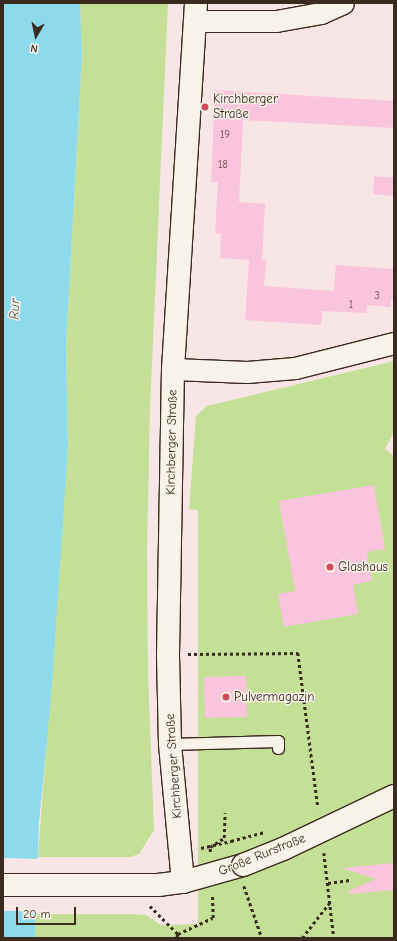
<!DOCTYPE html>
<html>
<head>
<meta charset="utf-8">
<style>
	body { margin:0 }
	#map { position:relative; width:397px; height:941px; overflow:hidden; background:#f8e5e5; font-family:"Comic Neue",sans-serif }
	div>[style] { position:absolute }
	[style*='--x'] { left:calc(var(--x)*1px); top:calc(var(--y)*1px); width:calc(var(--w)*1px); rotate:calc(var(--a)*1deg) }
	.green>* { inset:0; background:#c4e097 }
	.water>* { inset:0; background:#8edaed }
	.pier>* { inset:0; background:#f8e5e5 }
	.building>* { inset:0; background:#fbc4dd }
	.path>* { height:2.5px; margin-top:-1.25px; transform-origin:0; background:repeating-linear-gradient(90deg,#3b2a1e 0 3px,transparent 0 6px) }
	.roads { filter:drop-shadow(1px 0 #3b2a1e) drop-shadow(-1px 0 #3b2a1e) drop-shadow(0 1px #3b2a1e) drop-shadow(0 -1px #3b2a1e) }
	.lane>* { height:11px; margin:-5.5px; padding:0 5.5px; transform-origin:5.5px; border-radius:5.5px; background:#f7f3e8 }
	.street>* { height:21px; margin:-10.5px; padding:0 10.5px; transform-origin:10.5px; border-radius:10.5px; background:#f7f3e8 }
	.secondary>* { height:22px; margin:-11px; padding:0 11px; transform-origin:11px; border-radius:11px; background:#f7f3e8 }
	.path-bridge>* { height:2.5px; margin-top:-1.25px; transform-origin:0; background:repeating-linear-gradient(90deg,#3b2a1e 0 3px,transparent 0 6px) }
	.bridges { filter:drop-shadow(1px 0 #3b2a1e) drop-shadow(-1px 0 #3b2a1e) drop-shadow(0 1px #3b2a1e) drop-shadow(0 -1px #3b2a1e) }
	.secondary-bridge>* { height:22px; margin:-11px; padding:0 11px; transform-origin:11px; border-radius:11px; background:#f7f3e8 }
	.dots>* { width:11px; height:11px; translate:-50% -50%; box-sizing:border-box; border:2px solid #f7f3e8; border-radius:50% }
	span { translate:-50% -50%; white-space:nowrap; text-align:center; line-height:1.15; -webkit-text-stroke:3px #f7f3e8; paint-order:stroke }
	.number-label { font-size:11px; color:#6b504e }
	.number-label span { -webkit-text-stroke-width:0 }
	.poi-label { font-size:13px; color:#3b2a1e }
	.left { translate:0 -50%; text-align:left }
	.street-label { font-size:13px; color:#3b2a1e }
	.water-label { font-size:14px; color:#505652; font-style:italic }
	.frame { position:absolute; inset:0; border:4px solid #3b2a1e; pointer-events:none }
	.north { position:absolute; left:16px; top:16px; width:40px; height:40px; -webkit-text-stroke:3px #f7f3e8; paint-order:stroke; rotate:189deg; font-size:11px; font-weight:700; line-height:16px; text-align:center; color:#3b2a1e }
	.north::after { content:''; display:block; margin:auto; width:14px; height:18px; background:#3b2a1e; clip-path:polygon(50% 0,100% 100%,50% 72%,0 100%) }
	.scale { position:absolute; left:16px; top:907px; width:60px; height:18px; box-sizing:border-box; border:2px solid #3b2a1e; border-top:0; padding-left:5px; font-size:12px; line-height:14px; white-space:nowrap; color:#3b2a1e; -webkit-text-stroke:3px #f7f3e8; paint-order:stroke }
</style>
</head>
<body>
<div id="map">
	<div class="green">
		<i style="clip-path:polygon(80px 3px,168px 3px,150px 408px,147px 548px,148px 674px,154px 830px,139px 854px,130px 857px,38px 857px,68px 447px,66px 344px,82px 55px)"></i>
		<i style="clip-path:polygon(394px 361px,394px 432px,385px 449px,394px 456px,394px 938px,35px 938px,36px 914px,133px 914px,146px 915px,161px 925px,198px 924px,198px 510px,189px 509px,196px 416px,207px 406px)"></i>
	</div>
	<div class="water">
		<i style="clip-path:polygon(3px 3px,80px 3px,82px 55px,66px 344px,68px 447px,51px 697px,39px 823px,35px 938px,3px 938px)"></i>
	</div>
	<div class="pier">
		<i style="clip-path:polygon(3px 858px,40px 859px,39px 911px,3px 911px)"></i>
	</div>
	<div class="building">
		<i style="clip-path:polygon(215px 90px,394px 101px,394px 128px,243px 120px,239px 202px,265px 204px,262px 260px,266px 260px,264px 286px,334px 291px,336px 265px,393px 269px,394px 299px,391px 299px,391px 307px,367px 305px,366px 313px,322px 311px,321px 325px,245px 320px,249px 260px,220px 258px,221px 234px,215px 233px,218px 182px,211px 182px)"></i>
		<i style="clip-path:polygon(374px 176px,394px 178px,394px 196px,373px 194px)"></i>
		<i style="clip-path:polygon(374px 485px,385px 549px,367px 552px,372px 581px,353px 585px,358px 614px,284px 627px,278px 594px,295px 591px,279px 501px)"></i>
		<i style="clip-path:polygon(246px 676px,247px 717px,205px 718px,204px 677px)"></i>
		<i style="clip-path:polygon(394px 863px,394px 890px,350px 894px,349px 891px,376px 879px,342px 868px)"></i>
	</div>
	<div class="path">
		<i style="--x:188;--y:654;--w:110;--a:-0.5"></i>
		<i style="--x:298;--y:653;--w:156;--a:82.6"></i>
		<i style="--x:201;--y:848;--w:31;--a:-13"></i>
		<i style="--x:210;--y:852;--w:5;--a:-90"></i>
		<i style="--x:210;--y:847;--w:17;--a:-33"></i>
		<i style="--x:224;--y:838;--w:25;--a:-88"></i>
		<i style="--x:324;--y:853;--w:86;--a:83.3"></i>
		<i style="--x:328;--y:883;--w:22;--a:-8"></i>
		<i style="--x:244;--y:886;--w:55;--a:70.9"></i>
		<i style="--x:150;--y:906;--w:40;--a:45"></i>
		<i style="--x:178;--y:934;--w:4;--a:104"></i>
		<i style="--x:178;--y:934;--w:38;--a:-25"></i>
		<i style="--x:213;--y:918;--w:23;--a:-92"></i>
		<i style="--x:302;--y:938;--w:46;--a:-52.1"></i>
	</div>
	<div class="roads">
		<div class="lane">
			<i style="--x:170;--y:744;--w:108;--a:-1.6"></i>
			<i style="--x:278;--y:741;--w:7;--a:90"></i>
		</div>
		<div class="street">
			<i style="--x:195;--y:21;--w:81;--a:0"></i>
			<i style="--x:276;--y:21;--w:46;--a:-10.1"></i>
			<i style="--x:321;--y:13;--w:24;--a:-24"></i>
			<i style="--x:173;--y:369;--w:74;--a:2.3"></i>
			<i style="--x:247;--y:372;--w:48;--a:-4.8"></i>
			<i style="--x:295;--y:368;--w:102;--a:-14.2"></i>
		</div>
		<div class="secondary">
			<i style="--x:183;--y:882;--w:139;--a:-95.4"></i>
			<i style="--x:170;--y:744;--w:89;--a:-91.3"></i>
			<i style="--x:168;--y:655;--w:286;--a:-89"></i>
			<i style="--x:173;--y:369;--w:367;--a:-86.4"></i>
			<i style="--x:3;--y:885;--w:155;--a:0"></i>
			<i style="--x:158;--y:885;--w:25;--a:-7"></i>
			<i style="--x:183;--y:882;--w:62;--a:-15.8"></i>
		</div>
	</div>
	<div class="path-bridge">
		<i style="--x:231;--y:841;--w:35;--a:-15"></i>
	</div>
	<div class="bridges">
		<div class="secondary-bridge">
			<i style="--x:243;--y:865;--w:43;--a:-21.8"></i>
			<i style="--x:283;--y:849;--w:123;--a:-25.5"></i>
		</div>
	</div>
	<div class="dots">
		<i style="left:205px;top:107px;background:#d1495b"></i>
		<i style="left:330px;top:567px;background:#d1495b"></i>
		<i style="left:226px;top:697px;background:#d1495b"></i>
	</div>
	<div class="number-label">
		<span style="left:225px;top:135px">19</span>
		<span style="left:223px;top:165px">18</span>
		<span style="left:377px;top:296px">3</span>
		<span style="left:351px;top:305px">1</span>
	</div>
	<div class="poi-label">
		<span class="left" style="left:213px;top:107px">Kirchberger<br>Straße</span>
		<span class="left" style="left:338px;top:567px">Glashaus</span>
		<span class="left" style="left:234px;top:697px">Pulvermagazin</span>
	</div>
	<div class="street-label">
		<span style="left:172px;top:442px;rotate:-89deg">Kirchberger Straße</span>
		<span style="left:174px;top:766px;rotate:-94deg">Kirchberger Straße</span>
		<span style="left:262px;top:855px;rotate:-22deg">Große Rurstraße</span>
	</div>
	<div class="water-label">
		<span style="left:15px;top:309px;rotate:-88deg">Rur</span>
	</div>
	<div class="frame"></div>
	<div class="north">N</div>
	<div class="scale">20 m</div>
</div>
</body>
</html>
